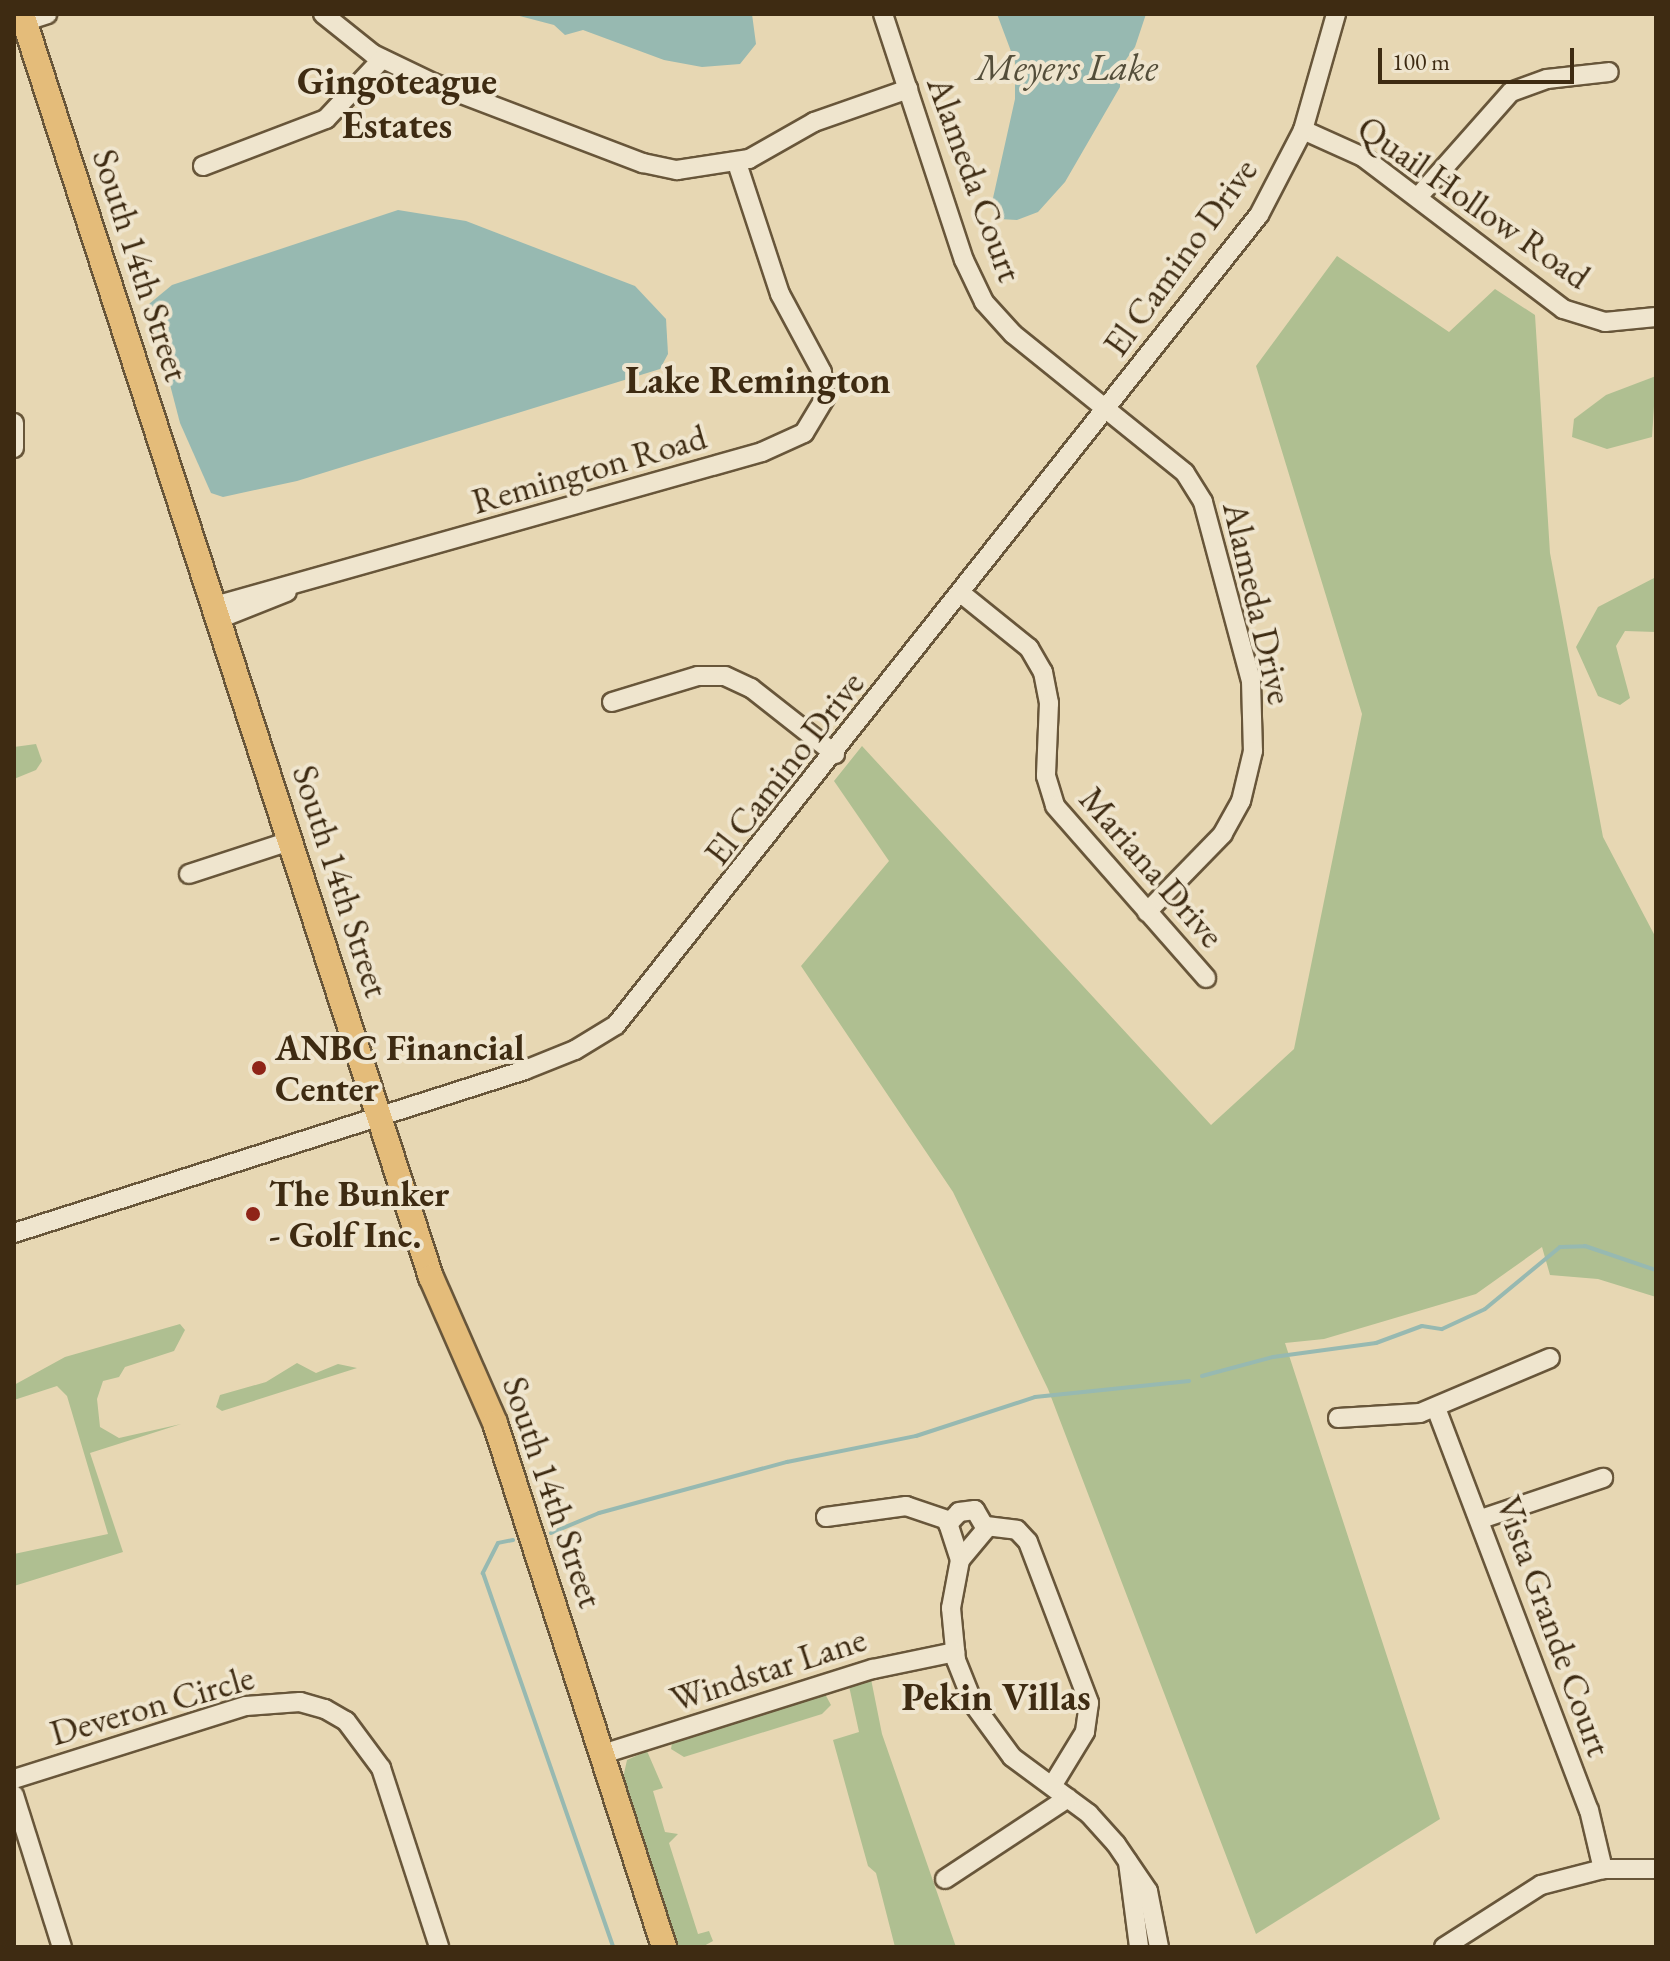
<!DOCTYPE html>
<html>
<head>
<meta charset="utf-8">
<style>
	body { margin:0 }
	#map { position:relative; width:1670px; height:1961px; overflow:hidden; background:#e7d7b3; font-family:"EB Garamond",serif }
	div>[style] { position:absolute }
	[style*='--x'] { left:calc(var(--x)*1px); top:calc(var(--y)*1px); width:calc(var(--w)*1px); rotate:calc(var(--a)*1deg) }
	.green>* { inset:0; background:#afbf91 }
	.water>* { inset:0; background:#97b9b1 }
	.stream>* { height:4px; margin:-2px; padding:0 2px; transform-origin:2px; border-radius:2px; background:#97b9b1 }
	.roads { filter:drop-shadow(2px 0 #68563a) drop-shadow(-2px 0 #68563a) drop-shadow(0 2px #68563a) drop-shadow(0 -2px #68563a) }
	.minor>* { height:18px; margin:-9px; padding:0 9px; transform-origin:9px; border-radius:9px; background:#efe5ce }
	.major>* { height:24px; margin:-12px; padding:0 12px; transform-origin:12px; border-radius:12px; background:#e4bc7a }
	.dots>* { width:22px; height:22px; translate:-50% -50%; box-sizing:border-box; border:4px solid #efe5ce; border-radius:50% }
	span { translate:-50% -50%; white-space:nowrap; text-align:center; line-height:1.15; -webkit-text-stroke:8px #efe5ce; paint-order:stroke }
	.street-label { font-size:36px; color:#3e2b12 }
	.poi-label { font-size:36px; color:#3e2b12; font-weight:700 }
	.left { translate:0 -50%; text-align:left }
	.water-label { font-size:38px; color:#544e3a; font-style:italic }
	.neighbourhood-label { font-size:38px; color:#3e2b12; font-weight:700 }
	.frame { position:absolute; inset:0; border:16px solid #3e2b12; pointer-events:none }
	.scale { position:absolute; left:1378px; top:48px; width:196px; height:36px; box-sizing:border-box; border:4px solid #3e2b12; border-top:0; padding-left:10px; font-size:24px; line-height:28px; white-space:nowrap; color:#3e2b12; -webkit-text-stroke:6px #efe5ce; paint-order:stroke }
</style>
</head>
<body>
<div id="map">
	<div class="green">
		<i style="clip-path:polygon(1337px 256px,1449px 332px,1495px 289px,1535px 315px,1550px 553px,1603px 837px,1656px 938px,1656px 1297px,1598px 1279px,1550px 1275px,1542px 1247px,1476px 1294px,1324px 1339px,1285px 1343px,1440px 1819px,1256px 1934px,1048px 1389px,953px 1192px,801px 966px,889px 861px,834px 781px,862px 746px,1211px 1125px,1294px 1049px,1362px 714px,1256px 366px)"></i>
		<i style="clip-path:polygon(1656px 376px,1652px 437px,1607px 449px,1572px 437px,1574px 419px,1606px 395px)"></i>
		<i style="clip-path:polygon(1656px 577px,1656px 632px,1625px 631px,1616px 646px,1630px 698px,1620px 705px,1598px 696px,1576px 647px,1598px 607px)"></i>
		<i style="clip-path:polygon(36px 744px,42px 761px,36px 770px,14px 779px,14px 747px)"></i>
		<i style="clip-path:polygon(180px 1324px,185px 1330px,174px 1351px,125px 1367px,119px 1377px,103px 1381px,97px 1399px,100px 1427px,119px 1438px,181px 1424px,90px 1453px,123px 1552px,14px 1586px,14px 1554px,108px 1534px,67px 1396px,57px 1386px,14px 1400px,14px 1385px,65px 1357px)"></i>
		<i style="clip-path:polygon(297px 1363px,316px 1373px,338px 1364px,357px 1368px,222px 1411px,216px 1407px,220px 1395px,266px 1382px)"></i>
		<i style="clip-path:polygon(871px 1679px,882px 1734px,956px 1947px,895px 1947px,876px 1873px,868px 1866px,833px 1740px,859px 1732px,849px 1686px)"></i>
		<i style="clip-path:polygon(825px 1694px,831px 1705px,822px 1714px,684px 1757px,671px 1749px,672px 1743px)"></i>
		<i style="clip-path:polygon(647px 1751px,663px 1788px,653px 1791px,665px 1832px,678px 1834px,669px 1843px,698px 1934px,709px 1931px,713px 1941px,702px 1947px,677px 1947px,623px 1778px,627px 1760px)"></i>
	</div>
	<div class="water">
		<i style="clip-path:polygon(512px 14px,752px 14px,756px 44px,740px 64px,702px 67px,664px 60px,583px 30px,565px 35px,554px 25px)"></i>
		<i style="clip-path:polygon(997px 14px,1146px 14px,1135px 47px,1120px 68px,1120px 87px,1065px 182px,1038px 212px,1017px 220px,999px 219px,991px 207px,1015px 99px,1015px 62px)"></i>
		<i style="clip-path:polygon(398px 210px,466px 221px,635px 286px,666px 319px,668px 354px,660px 369px,297px 481px,223px 497px,211px 493px,180px 423px,149px 304px,172px 285px)"></i>
	</div>
	<div class="stream">
		<i style="--x:1202;--y:1376;--w:73;--a:-15"></i>
		<i style="--x:1273;--y:1357;--w:104;--a:-7.7"></i>
		<i style="--x:1376;--y:1343;--w:49;--a:-20.3"></i>
		<i style="--x:1422;--y:1326;--w:20;--a:9"></i>
		<i style="--x:1442;--y:1329;--w:47;--a:-24.9"></i>
		<i style="--x:1485;--y:1309;--w:97;--a:-39.6"></i>
		<i style="--x:1560;--y:1247;--w:25;--a:-2"></i>
		<i style="--x:1585;--y:1246;--w:75;--a:18.7"></i>
		<i style="--x:551;--y:1533;--w:52;--a:-22.6"></i>
		<i style="--x:599;--y:1513;--w:195;--a:-15.2"></i>
		<i style="--x:787;--y:1462;--w:132;--a:-11.4"></i>
		<i style="--x:916;--y:1436;--w:125;--a:-18.1"></i>
		<i style="--x:1035;--y:1397;--w:155;--a:-5.9"></i>
		<i style="--x:513;--y:1540;--w:15;--a:169"></i>
		<i style="--x:498;--y:1543;--w:34;--a:117"></i>
		<i style="--x:483;--y:1573;--w:396;--a:70.8"></i>
	</div>
	<div class="roads">
		<div class="minor">
			<i style="--x:323;--y:14;--w:64;--a:38.7"></i>
			<i style="--x:373;--y:54;--w:67;--a:25.8"></i>
			<i style="--x:433;--y:83;--w:225;--a:20.9"></i>
			<i style="--x:643;--y:163;--w:35;--a:12"></i>
			<i style="--x:677;--y:170;--w:73;--a:-8.7"></i>
			<i style="--x:749;--y:159;--w:75;--a:-29.6"></i>
			<i style="--x:814;--y:122;--w:100;--a:-19.3"></i>
			<i style="--x:883;--y:14;--w:259;--a:71.8"></i>
			<i style="--x:964;--y:260;--w:47;--a:64.5"></i>
			<i style="--x:984;--y:302;--w:43;--a:47.8"></i>
			<i style="--x:1013;--y:334;--w:221;--a:38.9"></i>
			<i style="--x:1185;--y:473;--w:34;--a:58"></i>
			<i style="--x:1203;--y:502;--w:185;--a:75"></i>
			<i style="--x:1251;--y:681;--w:70;--a:88.4"></i>
			<i style="--x:1253;--y:751;--w:51;--a:103.5"></i>
			<i style="--x:1241;--y:801;--w:38;--a:119"></i>
			<i style="--x:1223;--y:834;--w:109;--a:134.3"></i>
			<i style="--x:14;--y:25;--w:35;--a:-18"></i>
			<i style="--x:1303;--y:130;--w:66;--a:24.2"></i>
			<i style="--x:1363;--y:157;--w:251;--a:37.2"></i>
			<i style="--x:1563;--y:309;--w:44;--a:17.2"></i>
			<i style="--x:1605;--y:322;--w:51;--a:-5.6"></i>
			<i style="--x:203;--y:166;--w:132;--a:-20.9"></i>
			<i style="--x:326;--y:119;--w:82;--a:-47"></i>
			<i style="--x:1418;--y:197;--w:140;--a:-48.5"></i>
			<i style="--x:1511;--y:92;--w:38;--a:-20"></i>
			<i style="--x:1547;--y:79;--w:62;--a:-6.4"></i>
			<i style="--x:14;--y:423;--w:25;--a:90"></i>
			<i style="--x:962;--y:594;--w:86;--a:38.9"></i>
			<i style="--x:1029;--y:648;--w:28;--a:60"></i>
			<i style="--x:1043;--y:672;--w:32;--a:79"></i>
			<i style="--x:1049;--y:703;--w:73;--a:92.4"></i>
			<i style="--x:1046;--y:776;--w:31;--a:73"></i>
			<i style="--x:1055;--y:806;--w:229;--a:48.7"></i>
			<i style="--x:215;--y:606;--w:568;--a:-15.72"></i>
			<i style="--x:762;--y:452;--w:46;--a:-24.3"></i>
			<i style="--x:804;--y:433;--w:41;--a:-59"></i>
			<i style="--x:825;--y:398;--w:26;--a:-97"></i>
			<i style="--x:822;--y:372;--w:89;--a:-118.3"></i>
			<i style="--x:780;--y:294;--w:138;--a:-108.2"></i>
			<i style="--x:219;--y:619;--w:73;--a:-21.7"></i>
			<i style="--x:612;--y:702;--w:90;--a:-16.8"></i>
			<i style="--x:698;--y:676;--w:27;--a:0"></i>
			<i style="--x:725;--y:676;--w:29;--a:25"></i>
			<i style="--x:751;--y:688;--w:107;--a:38.2"></i>
			<i style="--x:189;--y:874;--w:106;--a:-18.1"></i>
			<i style="--x:14;--y:1233;--w:536;--a:-17.69"></i>
			<i style="--x:525;--y:1070;--w:54;--a:-21.8"></i>
			<i style="--x:575;--y:1050;--w:48;--a:-31.4"></i>
			<i style="--x:616;--y:1025;--w:1034;--a:-51.56"></i>
			<i style="--x:1259;--y:215;--w:96;--a:-62.6"></i>
			<i style="--x:1303;--y:130;--w:121;--a:-74.1"></i>
			<i style="--x:1436;--y:1408;--w:430;--a:69.2"></i>
			<i style="--x:1589;--y:1810;--w:61;--a:76.7"></i>
			<i style="--x:1338;--y:1418;--w:82;--a:-3.5"></i>
			<i style="--x:1420;--y:1413;--w:141;--a:-22.9"></i>
			<i style="--x:826;--y:1517;--w:81;--a:-7.8"></i>
			<i style="--x:906;--y:1506;--w:46;--a:18.8"></i>
			<i style="--x:1481;--y:1519;--w:129;--a:-18.6"></i>
			<i style="--x:986;--y:1526;--w:31;--a:7"></i>
			<i style="--x:1017;--y:1530;--w:16;--a:47"></i>
			<i style="--x:1028;--y:1542;--w:172;--a:69.2"></i>
			<i style="--x:1089;--y:1703;--w:29;--a:98"></i>
			<i style="--x:1085;--y:1732;--w:63;--a:121.4"></i>
			<i style="--x:960;--y:1560;--w:38;--a:-108"></i>
			<i style="--x:948;--y:1524;--w:16;--a:-47"></i>
			<i style="--x:959;--y:1512;--w:16;--a:-7"></i>
			<i style="--x:975;--y:1510;--w:22;--a:60"></i>
			<i style="--x:986;--y:1529;--w:40;--a:130"></i>
			<i style="--x:960;--y:1560;--w:49;--a:100.6"></i>
			<i style="--x:951;--y:1608;--w:52;--a:84.5"></i>
			<i style="--x:956;--y:1660;--w:48;--a:68.2"></i>
			<i style="--x:974;--y:1705;--w:64;--a:53.8"></i>
			<i style="--x:1012;--y:1757;--w:96;--a:36.5"></i>
			<i style="--x:1089;--y:1814;--w:40;--a:48"></i>
			<i style="--x:1116;--y:1844;--w:57;--a:55.8"></i>
			<i style="--x:1148;--y:1891;--w:57;--a:78.9"></i>
			<i style="--x:603;--y:1754;--w:283;--a:-17.5"></i>
			<i style="--x:873;--y:1669;--w:84;--a:-11.7"></i>
			<i style="--x:14;--y:1779;--w:243;--a:-17.5"></i>
			<i style="--x:246;--y:1706;--w:54;--a:-4.2"></i>
			<i style="--x:300;--y:1702;--w:26;--a:16"></i>
			<i style="--x:325;--y:1709;--w:24;--a:30"></i>
			<i style="--x:346;--y:1721;--w:59;--a:53.3"></i>
			<i style="--x:381;--y:1768;--w:188;--a:72"></i>
			<i style="--x:14;--y:1795;--w:159;--a:72.5"></i>
			<i style="--x:1128;--y:1862;--w:86;--a:82.6"></i>
			<i style="--x:945;--y:1879;--w:147;--a:-33.4"></i>
			<i style="--x:1444;--y:1947;--w:115;--a:-32.6"></i>
			<i style="--x:1541;--y:1885;--w:64;--a:-14.5"></i>
			<i style="--x:1603;--y:1869;--w:53;--a:0"></i>
		</div>
		<div class="major">
			<i style="--x:22;--y:14;--w:1328;--a:72.06"></i>
			<i style="--x:431;--y:1277;--w:159;--a:66.3"></i>
			<i style="--x:495;--y:1423;--w:551;--a:72.12"></i>
		</div>
	</div>
	<div class="dots">
		<i style="left:259px;top:1068px;background:#8f2418"></i>
		<i style="left:253px;top:1214px;background:#8f2418"></i>
	</div>
	<div class="street-label">
		<span style="left:975px;top:179px;rotate:70deg">Alameda Court</span>
		<span style="left:1474px;top:202px;rotate:35deg">Quail Hollow Road</span>
		<span style="left:1180px;top:257px;rotate:-54deg">El Camino Drive</span>
		<span style="left:141px;top:265px;rotate:72deg">South 14th Street</span>
		<span style="left:589px;top:469px;rotate:-16deg">Remington Road</span>
		<span style="left:1258px;top:603px;rotate:77deg">Alameda Drive</span>
		<span style="left:784px;top:768px;rotate:-52deg">El Camino Drive</span>
		<span style="left:1152px;top:867px;rotate:49deg">Mariana Drive</span>
		<span style="left:341px;top:881px;rotate:72deg">South 14th Street</span>
		<span style="left:553px;top:1492px;rotate:71deg">South 14th Street</span>
		<span style="left:1554px;top:1626px;rotate:70deg">Vista Grande Court</span>
		<span style="left:768px;top:1669px;rotate:-18deg">Windstar Lane</span>
		<span style="left:152px;top:1705px;rotate:-16deg">Deveron Circle</span>
	</div>
	<div class="poi-label">
		<span class="left" style="left:275px;top:1068px">ANBC Financial<br>Center</span>
		<span class="left" style="left:269px;top:1214px">The Bunker<br>- Golf Inc.</span>
	</div>
	<div class="water-label">
		<span style="left:1067px;top:67px">Meyers Lake</span>
	</div>
	<div class="neighbourhood-label">
		<span style="left:397px;top:103px">Gingoteague<br>Estates</span>
		<span style="left:758px;top:380px">Lake Remington</span>
		<span style="left:996px;top:1697px">Pekin Villas</span>
	</div>
	<div class="frame"></div>
	<div class="scale">100 m</div>
</div>
</body>
</html>
